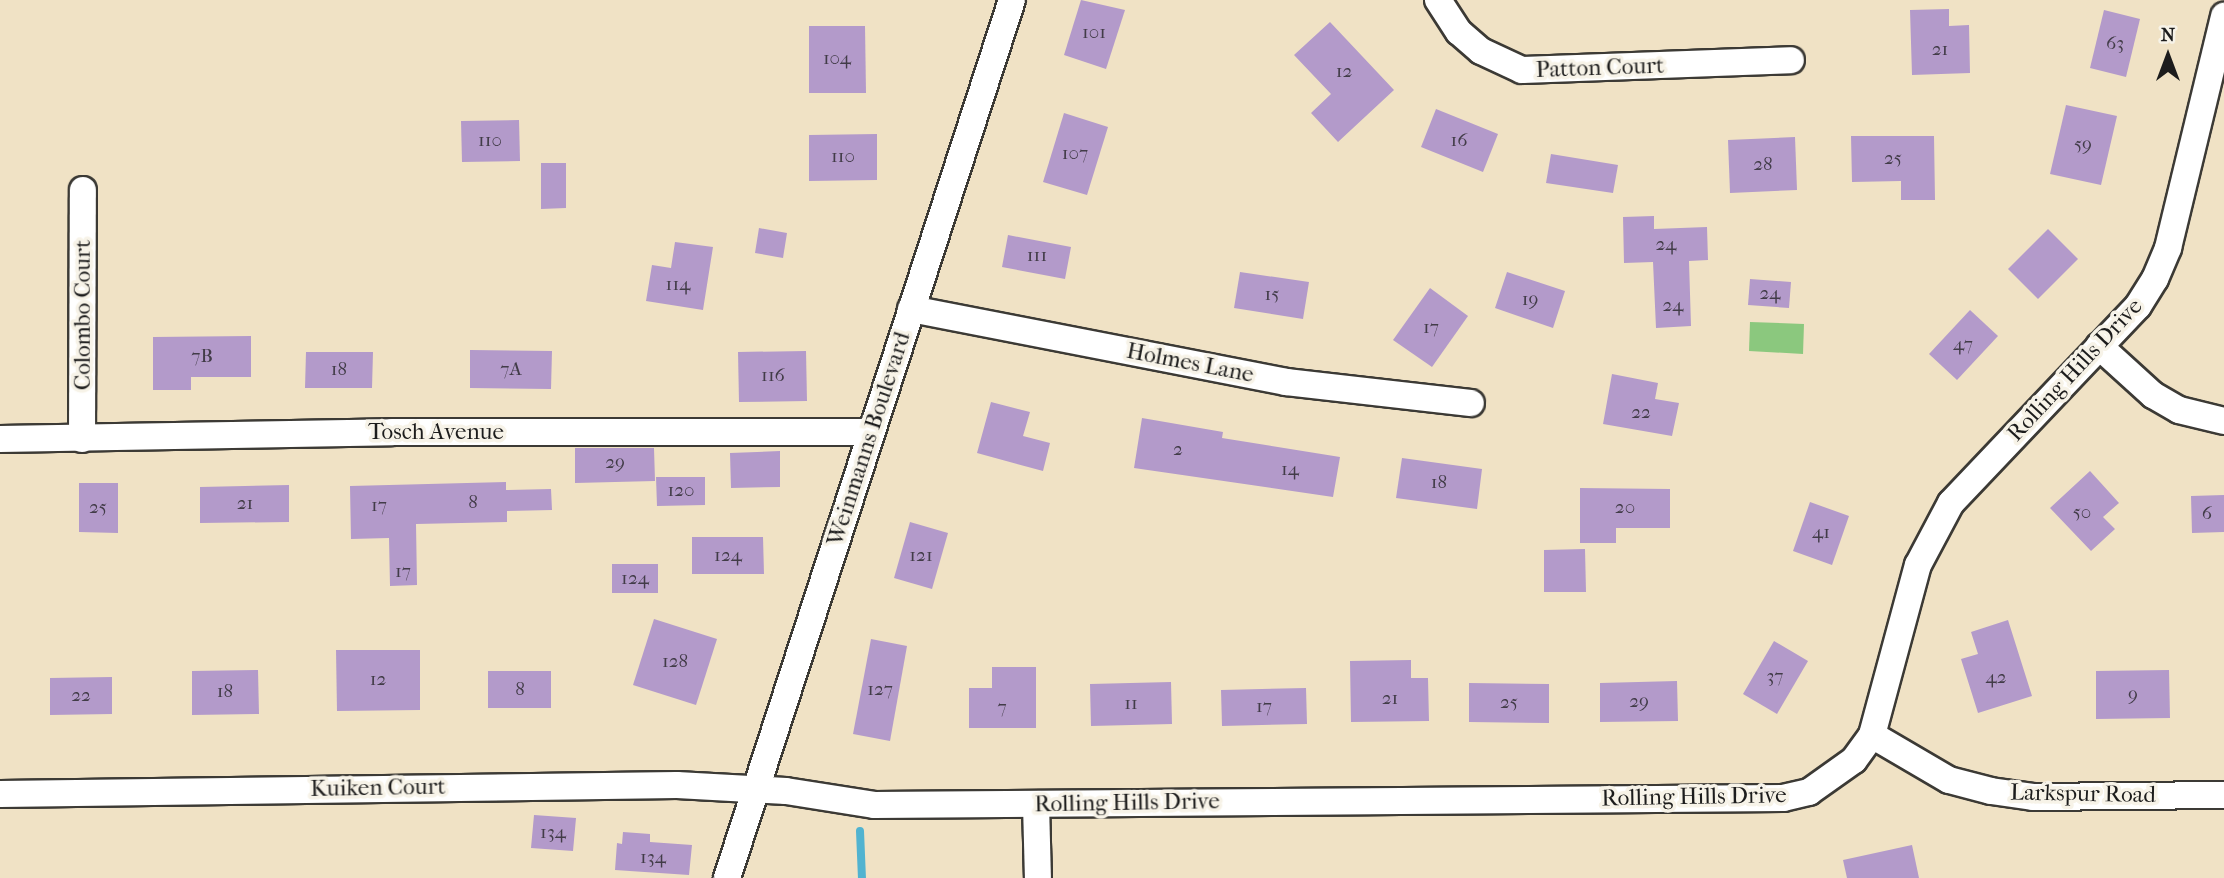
<!DOCTYPE html>
<html>
<head>
<meta charset="utf-8">
<style>
	body { margin:0 }
	#map { position:relative; width:2224px; height:878px; overflow:hidden; background:#f0e2c5; font-family:"IM FELL French Canon",serif }
	div>[style] { position:absolute }
	[style*='--x'] { left:calc(var(--x)*1px); top:calc(var(--y)*1px); width:calc(var(--w)*1px); rotate:calc(var(--a)*1deg) }
	.green>* { inset:0; background:#8bc87e }
	.stream>* { height:8px; margin:-4px; padding:0 4px; transform-origin:4px; border-radius:4px; background:#51b3d0 }
	.building>* { inset:0; background:#b39aca }
	.roads { filter:drop-shadow(2px 0 #3c3a35) drop-shadow(-2px 0 #3c3a35) drop-shadow(0 2px #3c3a35) drop-shadow(0 -2px #3c3a35) }
	.minor>* { height:26px; margin:-13px; padding:0 13px; transform-origin:13px; border-radius:13px; background:#fff }
	span { translate:-50% -50%; white-space:nowrap; text-align:center; line-height:1.15; -webkit-text-stroke:7px #f7f3e8; paint-order:stroke }
	.number-label { font-size:19px; color:#423c48 }
	.number-label span { -webkit-text-stroke-width:0 }
	.street-label { font-size:23px; color:#1c1c1c }
	.north { position:absolute; left:2133px; top:21px; width:70px; height:70px; -webkit-text-stroke:5px #f7f3e8; paint-order:stroke; rotate:0deg; font-size:19px; font-weight:700; line-height:28px; text-align:center; color:#1c1c1c }
	.north::after { content:''; display:block; margin:auto; width:24px; height:32px; background:#1c1c1c; clip-path:polygon(50% 0,100% 100%,50% 72%,0 100%) }
</style>
</head>
<body>
<div id="map">
	<div class="green">
		<i style="clip-path:polygon(1750px 322px,1804px 324px,1803px 354px,1749px 351px)"></i>
	</div>
	<div class="stream">
		<i style="--x:860;--y:831;--w:47;--a:87.6"></i>
	</div>
	<div class="building">
		<i style="clip-path:polygon(1081px 0,1125px 10px,1106px 69px,1064px 55px)"></i>
		<i style="clip-path:polygon(1949px 9px,1949px 26px,1969px 25px,1970px 73px,1912px 75px,1910px 10px)"></i>
		<i style="clip-path:polygon(2104px 10px,2140px 19px,2126px 77px,2090px 68px)"></i>
		<i style="clip-path:polygon(1330px 22px,1394px 90px,1338px 142px,1311px 113px,1331px 94px,1294px 55px)"></i>
		<i style="clip-path:polygon(809px 26px,865px 26px,866px 93px,809px 93px)"></i>
		<i style="clip-path:polygon(2066px 105px,2117px 116px,2101px 185px,2050px 174px)"></i>
		<i style="clip-path:polygon(1436px 109px,1498px 134px,1483px 172px,1421px 147px)"></i>
		<i style="clip-path:polygon(1064px 113px,1108px 127px,1087px 195px,1043px 182px)"></i>
		<i style="clip-path:polygon(519px 120px,520px 161px,462px 162px,461px 121px)"></i>
		<i style="clip-path:polygon(877px 134px,877px 180px,809px 181px,809px 135px)"></i>
		<i style="clip-path:polygon(1851px 136px,1934px 136px,1935px 200px,1901px 200px,1901px 181px,1852px 182px)"></i>
		<i style="clip-path:polygon(1795px 137px,1797px 190px,1730px 193px,1728px 140px)"></i>
		<i style="clip-path:polygon(1551px 154px,1618px 165px,1613px 193px,1546px 183px)"></i>
		<i style="clip-path:polygon(541px 163px,566px 163px,566px 208px,541px 209px)"></i>
		<i style="clip-path:polygon(1654px 216px,1654px 229px,1707px 227px,1708px 260px,1689px 261px,1691px 326px,1656px 328px,1653px 262px,1624px 263px,1623px 217px)"></i>
		<i style="clip-path:polygon(759px 228px,787px 233px,783px 258px,755px 253px)"></i>
		<i style="clip-path:polygon(2048px 229px,2078px 259px,2038px 299px,2008px 269px)"></i>
		<i style="clip-path:polygon(1008px 235px,1071px 247px,1065px 279px,1002px 267px)"></i>
		<i style="clip-path:polygon(675px 242px,713px 247px,703px 310px,646px 301px,652px 265px,671px 268px)"></i>
		<i style="clip-path:polygon(1240px 272px,1309px 282px,1303px 319px,1234px 308px)"></i>
		<i style="clip-path:polygon(1507px 272px,1565px 291px,1553px 328px,1495px 308px)"></i>
		<i style="clip-path:polygon(1750px 279px,1791px 282px,1789px 308px,1748px 305px)"></i>
		<i style="clip-path:polygon(1430px 288px,1468px 316px,1432px 367px,1393px 340px)"></i>
		<i style="clip-path:polygon(1970px 310px,1998px 336px,1957px 380px,1929px 354px)"></i>
		<i style="clip-path:polygon(251px 336px,251px 377px,191px 377px,191px 390px,153px 390px,153px 337px)"></i>
		<i style="clip-path:polygon(470px 350px,552px 351px,551px 389px,470px 388px)"></i>
		<i style="clip-path:polygon(806px 351px,807px 401px,739px 402px,738px 352px)"></i>
		<i style="clip-path:polygon(306px 352px,373px 352px,372px 388px,305px 388px)"></i>
		<i style="clip-path:polygon(1612px 374px,1658px 383px,1655px 399px,1679px 403px,1672px 436px,1603px 424px)"></i>
		<i style="clip-path:polygon(991px 402px,1030px 412px,1023px 436px,1050px 443px,1043px 471px,977px 453px)"></i>
		<i style="clip-path:polygon(1142px 418px,1223px 432px,1222px 438px,1340px 457px,1333px 497px,1134px 468px)"></i>
		<i style="clip-path:polygon(575px 448px,654px 448px,655px 481px,575px 483px)"></i>
		<i style="clip-path:polygon(780px 451px,780px 487px,731px 488px,730px 453px)"></i>
		<i style="clip-path:polygon(1402px 458px,1482px 469px,1477px 509px,1396px 498px)"></i>
		<i style="clip-path:polygon(2090px 471px,2119px 503px,2103px 517px,2115px 529px,2091px 551px,2050px 508px)"></i>
		<i style="clip-path:polygon(656px 477px,705px 477px,705px 505px,657px 506px)"></i>
		<i style="clip-path:polygon(506px 482px,506px 490px,551px 489px,552px 510px,507px 511px,507px 522px,416px 524px,417px 585px,390px 586px,389px 538px,351px 539px,350px 486px)"></i>
		<i style="clip-path:polygon(79px 483px,118px 483px,118px 533px,79px 532px)"></i>
		<i style="clip-path:polygon(289px 485px,289px 522px,200px 523px,200px 487px)"></i>
		<i style="clip-path:polygon(1580px 488px,1670px 489px,1670px 528px,1616px 528px,1616px 543px,1580px 543px)"></i>
		<i style="clip-path:polygon(2224px 495px,2224px 532px,2192px 533px,2191px 496px)"></i>
		<i style="clip-path:polygon(1810px 502px,1849px 516px,1832px 565px,1793px 551px)"></i>
		<i style="clip-path:polygon(910px 522px,948px 533px,932px 589px,894px 578px)"></i>
		<i style="clip-path:polygon(692px 537px,763px 537px,764px 574px,692px 574px)"></i>
		<i style="clip-path:polygon(1585px 549px,1586px 592px,1544px 592px,1544px 550px)"></i>
		<i style="clip-path:polygon(612px 564px,658px 564px,658px 593px,612px 593px)"></i>
		<i style="clip-path:polygon(654px 619px,717px 639px,696px 705px,633px 685px)"></i>
		<i style="clip-path:polygon(2008px 620px,2032px 696px,1978px 713px,1961px 659px,1978px 654px,1971px 632px)"></i>
		<i style="clip-path:polygon(871px 639px,907px 646px,890px 741px,853px 734px)"></i>
		<i style="clip-path:polygon(1774px 641px,1808px 661px,1777px 714px,1743px 694px)"></i>
		<i style="clip-path:polygon(336px 650px,420px 650px,420px 710px,337px 711px)"></i>
		<i style="clip-path:polygon(1411px 660px,1411px 678px,1428px 678px,1429px 721px,1351px 722px,1350px 661px)"></i>
		<i style="clip-path:polygon(992px 667px,1036px 667px,1036px 728px,969px 728px,969px 688px,992px 688px)"></i>
		<i style="clip-path:polygon(258px 670px,259px 714px,192px 715px,192px 671px)"></i>
		<i style="clip-path:polygon(2169px 670px,2170px 718px,2096px 719px,2096px 671px)"></i>
		<i style="clip-path:polygon(488px 671px,551px 671px,551px 708px,488px 708px)"></i>
		<i style="clip-path:polygon(112px 677px,112px 714px,50px 715px,50px 678px)"></i>
		<i style="clip-path:polygon(1677px 681px,1678px 721px,1600px 722px,1600px 683px)"></i>
		<i style="clip-path:polygon(1171px 682px,1172px 724px,1091px 726px,1090px 684px)"></i>
		<i style="clip-path:polygon(1469px 683px,1549px 684px,1549px 723px,1469px 722px)"></i>
		<i style="clip-path:polygon(1306px 688px,1307px 724px,1222px 726px,1221px 690px)"></i>
		<i style="clip-path:polygon(534px 815px,576px 818px,573px 851px,531px 848px)"></i>
		<i style="clip-path:polygon(623px 832px,650px 834px,650px 842px,692px 845px,689px 875px,615px 870px,617px 843px,622px 844px)"></i>
		<i style="clip-path:polygon(1912px 845px,1919px 878px,1847px 878px,1843px 860px)"></i>
	</div>
	<div class="roads">
		<div class="minor">
			<i style="--x:1438;--y:0;--w:38;--a:57"></i>
			<i style="--x:1459;--y:32;--w:29;--a:41"></i>
			<i style="--x:1481;--y:51;--w:45;--a:24.9"></i>
			<i style="--x:1522;--y:70;--w:269;--a:-2.1"></i>
			<i style="--x:911;--y:309;--w:382;--a:11"></i>
			<i style="--x:1286;--y:382;--w:186;--a:6.5"></i>
			<i style="--x:2099;--y:346;--w:73;--a:42.2"></i>
			<i style="--x:2153;--y:395;--w:30;--a:30"></i>
			<i style="--x:2179;--y:410;--w:46;--a:13.7"></i>
			<i style="--x:0;--y:439;--w:392;--a:-1"></i>
			<i style="--x:392;--y:432;--w:479;--a:0"></i>
			<i style="--x:82;--y:439;--w:249;--a:-89.8"></i>
			<i style="--x:1872;--y:735;--w:89;--a:30.3"></i>
			<i style="--x:1949;--y:780;--w:43;--a:14.7"></i>
			<i style="--x:1991;--y:791;--w:42;--a:8.1"></i>
			<i style="--x:2033;--y:797;--w:191;--a:-0.6"></i>
			<i style="--x:0;--y:794;--w:677;--a:-0.76"></i>
			<i style="--x:677;--y:785;--w:109;--a:3.2"></i>
			<i style="--x:786;--y:791;--w:89;--a:9"></i>
			<i style="--x:874;--y:805;--w:909;--a:-0.44"></i>
			<i style="--x:1783;--y:798;--w:27;--a:-13"></i>
			<i style="--x:1809;--y:792;--w:55;--a:-35.4"></i>
			<i style="--x:1854;--y:760;--w:31;--a:-54"></i>
			<i style="--x:1872;--y:735;--w:176;--a:-74.9"></i>
			<i style="--x:1918;--y:565;--w:70;--a:-62"></i>
			<i style="--x:1951;--y:503;--w:272;--a:-46.5"></i>
			<i style="--x:2138;--y:306;--w:32;--a:-58"></i>
			<i style="--x:2155;--y:279;--w:34;--a:-67"></i>
			<i style="--x:2168;--y:248;--w:239;--a:-76.4"></i>
			<i style="--x:1036;--y:804;--w:74;--a:88.5"></i>
			<i style="--x:727;--y:878;--w:923;--a:-72.02"></i>
		</div>
	</div>
	<div class="number-label">
		<span style="left:1094px;top:33px">101</span>
		<span style="left:2115px;top:44px">63</span>
		<span style="left:1940px;top:50px">21</span>
		<span style="left:837px;top:59px">104</span>
		<span style="left:1344px;top:72px">12</span>
		<span style="left:490px;top:141px">110</span>
		<span style="left:1459px;top:141px">16</span>
		<span style="left:2083px;top:145px">59</span>
		<span style="left:1075px;top:154px">107</span>
		<span style="left:843px;top:157px">110</span>
		<span style="left:1893px;top:159px">25</span>
		<span style="left:1763px;top:165px">28</span>
		<span style="left:1666px;top:245px">24</span>
		<span style="left:1037px;top:256px">111</span>
		<span style="left:678px;top:285px">114</span>
		<span style="left:1770px;top:294px">24</span>
		<span style="left:1272px;top:295px">15</span>
		<span style="left:1530px;top:300px">19</span>
		<span style="left:1673px;top:306px">24</span>
		<span style="left:1431px;top:328px">17</span>
		<span style="left:1963px;top:345px">47</span>
		<span style="left:202px;top:357px">7B</span>
		<span style="left:339px;top:370px">18</span>
		<span style="left:511px;top:370px">7A</span>
		<span style="left:773px;top:376px">116</span>
		<span style="left:1641px;top:413px">22</span>
		<span style="left:1178px;top:450px">2</span>
		<span style="left:615px;top:463px">29</span>
		<span style="left:1290px;top:470px">14</span>
		<span style="left:1439px;top:483px">18</span>
		<span style="left:681px;top:491px">120</span>
		<span style="left:473px;top:503px">8</span>
		<span style="left:245px;top:504px">21</span>
		<span style="left:379px;top:506px">17</span>
		<span style="left:98px;top:508px">25</span>
		<span style="left:1625px;top:508px">20</span>
		<span style="left:2082px;top:513px">50</span>
		<span style="left:2207px;top:514px">6</span>
		<span style="left:1821px;top:533px">41</span>
		<span style="left:728px;top:556px">124</span>
		<span style="left:921px;top:556px">121</span>
		<span style="left:403px;top:572px">17</span>
		<span style="left:635px;top:579px">124</span>
		<span style="left:675px;top:662px">128</span>
		<span style="left:1775px;top:677px">37</span>
		<span style="left:1996px;top:678px">42</span>
		<span style="left:378px;top:680px">12</span>
		<span style="left:520px;top:690px">8</span>
		<span style="left:880px;top:690px">127</span>
		<span style="left:225px;top:692px">18</span>
		<span style="left:2133px;top:695px">9</span>
		<span style="left:81px;top:696px">22</span>
		<span style="left:1390px;top:699px">21</span>
		<span style="left:1639px;top:702px">29</span>
		<span style="left:1509px;top:703px">25</span>
		<span style="left:1131px;top:704px">11</span>
		<span style="left:1264px;top:707px">17</span>
		<span style="left:1002px;top:708px">7</span>
		<span style="left:553px;top:833px">134</span>
		<span style="left:653px;top:858px">134</span>
	</div>
	<div class="street-label">
		<span style="left:1600px;top:68px;rotate:-2deg">Patton Court</span>
		<span style="left:83px;top:315px;rotate:-90deg">Colombo Court</span>
		<span style="left:1190px;top:363px;rotate:11deg">Holmes Lane</span>
		<span style="left:2075px;top:370px;rotate:-47deg">Rolling Hills Drive</span>
		<span style="left:436px;top:432px">Tosch Avenue</span>
		<span style="left:869px;top:439px;rotate:-72deg">Weinmanns Boulevard</span>
		<span style="left:378px;top:788px;rotate:-1deg">Kuiken Court</span>
		<span style="left:2083px;top:794px;rotate:1deg">Larkspur Road</span>
		<span style="left:1694px;top:797px;rotate:-1deg">Rolling Hills Drive</span>
		<span style="left:1127px;top:803px;rotate:-1deg">Rolling Hills Drive</span>
	</div>
	<div class="north">N</div>
</div>
</body>
</html>
